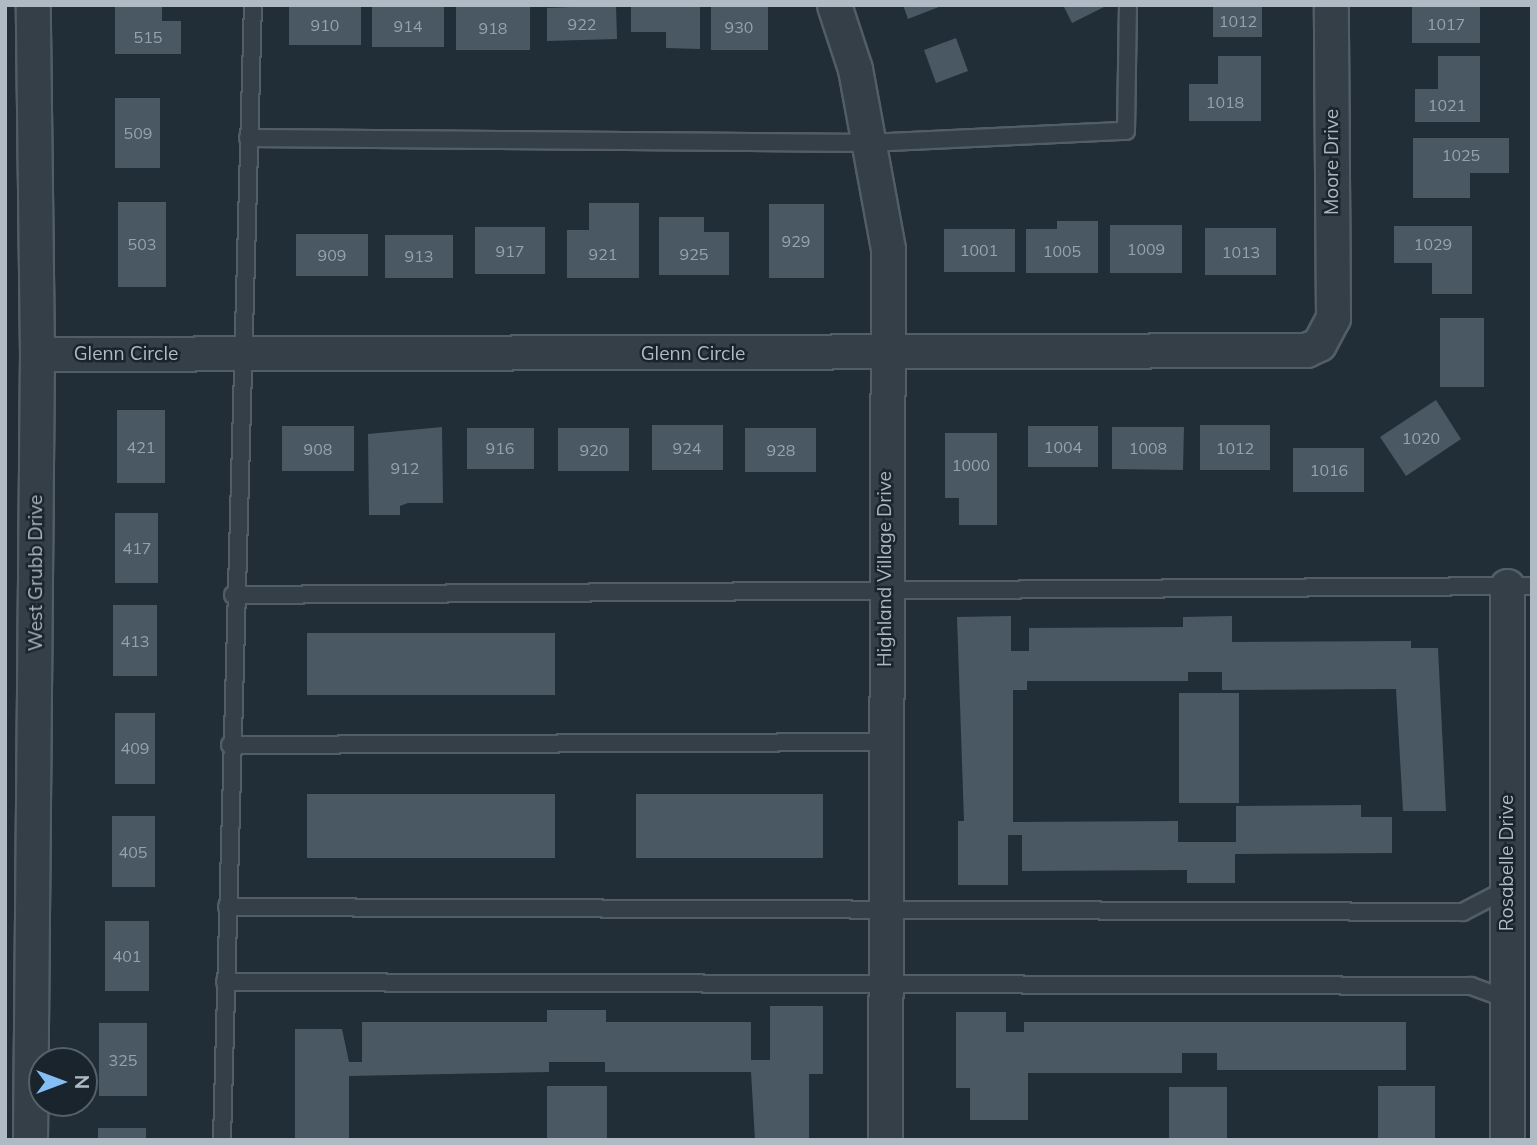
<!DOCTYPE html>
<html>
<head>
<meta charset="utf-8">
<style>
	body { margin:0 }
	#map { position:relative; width:1537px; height:1145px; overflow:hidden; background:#212e38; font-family:Mulish,sans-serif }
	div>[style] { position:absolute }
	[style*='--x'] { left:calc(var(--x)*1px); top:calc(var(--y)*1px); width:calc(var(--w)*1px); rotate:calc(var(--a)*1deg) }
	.building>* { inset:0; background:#4a5864 }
	.roads { filter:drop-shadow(2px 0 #525d66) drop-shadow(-2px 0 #525d66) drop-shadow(0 2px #525d66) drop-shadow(0 -2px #525d66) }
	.lane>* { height:16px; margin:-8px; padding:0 8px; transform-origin:8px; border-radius:8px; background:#353f48 }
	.street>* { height:33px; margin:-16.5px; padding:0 16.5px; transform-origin:16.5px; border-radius:16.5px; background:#353f48 }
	span { translate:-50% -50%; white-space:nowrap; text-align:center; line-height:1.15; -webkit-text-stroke:5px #1a242d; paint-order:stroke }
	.number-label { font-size:16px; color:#96a2ad }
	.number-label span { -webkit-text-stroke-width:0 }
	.street-label { font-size:19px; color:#afbac5 }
	.frame { position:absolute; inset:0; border:7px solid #afbac5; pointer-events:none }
	.north { position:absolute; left:28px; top:1047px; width:70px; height:70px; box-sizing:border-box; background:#1a242d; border:2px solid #56606a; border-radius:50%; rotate:90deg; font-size:19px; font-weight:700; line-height:28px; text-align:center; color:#afbac5 }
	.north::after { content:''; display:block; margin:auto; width:24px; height:32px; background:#85bef4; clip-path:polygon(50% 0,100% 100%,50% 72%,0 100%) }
</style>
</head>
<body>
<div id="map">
	<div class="building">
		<i style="clip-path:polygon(115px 5px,162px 5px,162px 21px,181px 21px,181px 54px,115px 54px)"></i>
		<i style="clip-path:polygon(289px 5px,361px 5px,361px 45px,289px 45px)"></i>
		<i style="clip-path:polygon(372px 5px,444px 5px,444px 47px,372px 47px)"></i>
		<i style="clip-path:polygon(456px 5px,530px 5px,530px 50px,456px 50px)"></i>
		<i style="clip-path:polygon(616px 5px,617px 39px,547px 41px,547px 8px)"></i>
		<i style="clip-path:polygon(631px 5px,700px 5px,700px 49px,666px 48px,666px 32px,631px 32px)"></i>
		<i style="clip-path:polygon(711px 5px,768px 5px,768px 50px,711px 50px)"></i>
		<i style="clip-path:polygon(903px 5px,944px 5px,908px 19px)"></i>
		<i style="clip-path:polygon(1063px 5px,1108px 5px,1072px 23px)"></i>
		<i style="clip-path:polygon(1213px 5px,1262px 5px,1262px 37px,1213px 37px)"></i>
		<i style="clip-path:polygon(1412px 5px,1480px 5px,1480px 43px,1412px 43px)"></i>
		<i style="clip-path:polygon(956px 38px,968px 71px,936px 83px,924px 50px)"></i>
		<i style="clip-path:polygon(1218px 56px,1261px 56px,1261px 121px,1189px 121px,1189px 84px,1218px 84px)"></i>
		<i style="clip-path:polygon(1438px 56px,1480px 56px,1480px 122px,1415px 122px,1415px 89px,1438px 89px)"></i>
		<i style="clip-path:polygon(115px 98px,160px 98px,160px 168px,115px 168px)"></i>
		<i style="clip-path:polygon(1413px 138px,1509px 138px,1509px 173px,1470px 173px,1470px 198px,1413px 198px)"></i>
		<i style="clip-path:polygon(118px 202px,166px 202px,166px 287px,118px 287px)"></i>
		<i style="clip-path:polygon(589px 203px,639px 203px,639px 278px,567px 278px,567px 230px,589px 230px)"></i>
		<i style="clip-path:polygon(769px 204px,824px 204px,824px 278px,769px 278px)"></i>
		<i style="clip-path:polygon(659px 217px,704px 217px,704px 232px,729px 232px,729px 275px,659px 275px)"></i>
		<i style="clip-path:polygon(1057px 221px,1098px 221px,1098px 273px,1026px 273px,1026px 229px,1057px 229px)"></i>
		<i style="clip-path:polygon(1110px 225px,1182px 225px,1182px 273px,1110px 273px)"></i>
		<i style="clip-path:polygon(1394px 226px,1472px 226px,1472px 294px,1432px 294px,1432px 263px,1394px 263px)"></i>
		<i style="clip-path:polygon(475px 227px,545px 227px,545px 274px,475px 274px)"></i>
		<i style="clip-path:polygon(1205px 228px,1276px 228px,1276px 275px,1205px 275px)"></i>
		<i style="clip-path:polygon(944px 229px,1015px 229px,1015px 272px,944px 272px)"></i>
		<i style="clip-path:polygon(296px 234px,368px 234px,368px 276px,296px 276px)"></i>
		<i style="clip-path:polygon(385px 235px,453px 235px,453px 278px,385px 278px)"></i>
		<i style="clip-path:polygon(1440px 318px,1484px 318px,1484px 387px,1440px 387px)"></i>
		<i style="clip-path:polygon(1436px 400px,1461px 439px,1406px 476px,1380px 437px)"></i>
		<i style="clip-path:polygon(117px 410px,165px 410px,165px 483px,117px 483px)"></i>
		<i style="clip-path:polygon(652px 425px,723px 425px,723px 470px,652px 470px)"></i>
		<i style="clip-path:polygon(1200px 425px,1270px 425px,1270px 470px,1200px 470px)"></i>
		<i style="clip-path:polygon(282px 426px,354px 426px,354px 471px,282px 471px)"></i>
		<i style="clip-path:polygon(1028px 426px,1098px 426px,1098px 467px,1028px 467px)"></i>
		<i style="clip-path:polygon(442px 427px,443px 503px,408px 503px,400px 506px,400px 515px,369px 515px,368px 434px)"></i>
		<i style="clip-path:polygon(1112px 427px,1184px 427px,1183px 470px,1112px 469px)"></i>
		<i style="clip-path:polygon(467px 428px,534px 428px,534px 469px,467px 469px)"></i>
		<i style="clip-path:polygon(558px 428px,629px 428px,629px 471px,558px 471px)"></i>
		<i style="clip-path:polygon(745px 428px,816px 428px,816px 472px,745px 472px)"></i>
		<i style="clip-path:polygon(945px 433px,997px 433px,997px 525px,959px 525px,959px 498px,945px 498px)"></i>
		<i style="clip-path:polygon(1293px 448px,1364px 448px,1364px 492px,1293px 492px)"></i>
		<i style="clip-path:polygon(115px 513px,158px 513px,158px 583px,115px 583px)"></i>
		<i style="clip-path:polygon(113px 605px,157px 605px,157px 676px,113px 676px)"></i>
		<i style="clip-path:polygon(1011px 616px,1011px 651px,1029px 651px,1029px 628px,1183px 627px,1183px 617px,1232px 616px,1232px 642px,1411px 641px,1411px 648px,1438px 648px,1446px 811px,1403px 811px,1396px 689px,1222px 690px,1222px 672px,1188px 672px,1188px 681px,1027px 681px,1027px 690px,1013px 690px,1013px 822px,1178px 821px,1178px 842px,1236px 842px,1236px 806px,1361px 805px,1361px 817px,1392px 817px,1392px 853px,1235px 854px,1235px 883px,1187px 883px,1187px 870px,1022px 871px,1022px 835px,1008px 835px,1008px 885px,958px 885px,958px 821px,964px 821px,957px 617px)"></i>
		<i style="clip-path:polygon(307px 633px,555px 633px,555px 695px,307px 695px)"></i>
		<i style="clip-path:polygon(1179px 693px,1239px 693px,1239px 803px,1179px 803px)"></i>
		<i style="clip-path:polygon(115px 713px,155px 713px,155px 784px,115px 784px)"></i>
		<i style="clip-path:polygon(307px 794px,555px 794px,555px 858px,307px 858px)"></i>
		<i style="clip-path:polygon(636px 794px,823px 794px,823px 858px,636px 858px)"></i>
		<i style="clip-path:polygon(112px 816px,155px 816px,155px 887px,112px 887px)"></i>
		<i style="clip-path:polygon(105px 921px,149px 921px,149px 991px,105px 991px)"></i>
		<i style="clip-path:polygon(770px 1006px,823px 1006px,823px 1074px,809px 1074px,809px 1140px,755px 1140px,751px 1072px,605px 1072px,605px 1062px,549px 1062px,549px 1072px,349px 1076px,349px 1140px,295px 1140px,295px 1029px,342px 1029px,349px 1062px,362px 1062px,362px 1022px,547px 1022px,547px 1010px,606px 1010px,606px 1022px,751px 1022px,751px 1060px,770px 1060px)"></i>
		<i style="clip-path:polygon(956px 1012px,1006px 1012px,1006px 1032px,1024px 1032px,1024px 1022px,1406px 1022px,1406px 1070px,1217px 1070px,1217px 1053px,1182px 1053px,1182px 1073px,1028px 1073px,1028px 1120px,970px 1120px,970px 1088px,956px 1088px)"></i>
		<i style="clip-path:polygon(99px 1023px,147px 1023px,147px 1096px,99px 1096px)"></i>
		<i style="clip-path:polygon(547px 1086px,607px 1086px,607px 1140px,547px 1140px)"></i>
		<i style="clip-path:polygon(1378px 1086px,1435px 1086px,1435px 1140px,1378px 1140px)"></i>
		<i style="clip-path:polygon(1169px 1087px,1227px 1087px,1227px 1140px,1169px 1140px)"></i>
		<i style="clip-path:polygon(98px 1128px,146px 1128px,146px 1140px,98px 1140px)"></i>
	</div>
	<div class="roads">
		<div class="lane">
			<i style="--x:248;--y:138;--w:620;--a:0.46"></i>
			<i style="--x:868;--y:143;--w:258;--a:-2.7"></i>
			<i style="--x:1126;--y:131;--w:126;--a:-89.1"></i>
			<i style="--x:233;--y:595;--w:1299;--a:-0.4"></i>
			<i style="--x:230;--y:745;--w:655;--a:-0.26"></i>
			<i style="--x:227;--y:907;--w:1236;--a:0.23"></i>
			<i style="--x:1463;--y:912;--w:50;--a:-27.6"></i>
			<i style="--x:225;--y:982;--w:1246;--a:0.18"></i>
			<i style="--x:1471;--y:986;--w:38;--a:20"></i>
			<i style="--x:222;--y:1140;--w:1135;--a:-88.44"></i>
		</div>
		<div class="street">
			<i style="--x:834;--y:5;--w:67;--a:71.8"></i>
			<i style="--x:855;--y:69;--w:183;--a:79.6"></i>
			<i style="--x:888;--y:249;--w:891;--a:90.19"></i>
			<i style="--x:37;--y:354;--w:1269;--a:-0.18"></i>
			<i style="--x:1306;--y:350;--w:14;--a:-25"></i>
			<i style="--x:1319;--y:344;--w:30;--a:-62"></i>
			<i style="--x:1333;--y:318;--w:313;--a:-90.4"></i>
			<i style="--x:1507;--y:586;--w:554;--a:90"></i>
			<i style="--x:30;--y:1140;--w:786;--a:-89.49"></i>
			<i style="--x:37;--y:354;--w:349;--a:-90.7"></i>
		</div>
	</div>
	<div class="number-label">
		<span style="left:1238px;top:21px">1012</span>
		<span style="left:582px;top:24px">922</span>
		<span style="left:1446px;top:24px">1017</span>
		<span style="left:325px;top:25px">910</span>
		<span style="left:408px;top:26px">914</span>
		<span style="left:739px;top:27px">930</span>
		<span style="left:493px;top:28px">918</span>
		<span style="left:148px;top:37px">515</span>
		<span style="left:1225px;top:102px">1018</span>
		<span style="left:1447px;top:105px">1021</span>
		<span style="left:138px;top:133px">509</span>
		<span style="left:1461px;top:155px">1025</span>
		<span style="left:796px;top:241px">929</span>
		<span style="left:142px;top:244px">503</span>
		<span style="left:1433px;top:244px">1029</span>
		<span style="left:1146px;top:249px">1009</span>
		<span style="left:979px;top:250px">1001</span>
		<span style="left:510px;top:251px">917</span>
		<span style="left:1062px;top:251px">1005</span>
		<span style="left:1241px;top:252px">1013</span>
		<span style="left:603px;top:254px">921</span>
		<span style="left:694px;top:254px">925</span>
		<span style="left:332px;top:255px">909</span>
		<span style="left:419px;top:256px">913</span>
		<span style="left:1421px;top:438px">1020</span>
		<span style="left:141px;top:447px">421</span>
		<span style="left:1063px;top:447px">1004</span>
		<span style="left:500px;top:448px">916</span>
		<span style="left:687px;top:448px">924</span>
		<span style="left:1148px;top:448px">1008</span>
		<span style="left:1235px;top:448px">1012</span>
		<span style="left:318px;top:449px">908</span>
		<span style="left:594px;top:450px">920</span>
		<span style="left:781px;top:450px">928</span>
		<span style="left:971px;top:465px">1000</span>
		<span style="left:405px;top:468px">912</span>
		<span style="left:1329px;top:470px">1016</span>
		<span style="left:137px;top:548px">417</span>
		<span style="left:135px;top:641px">413</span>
		<span style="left:135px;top:748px">409</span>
		<span style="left:133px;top:852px">405</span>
		<span style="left:127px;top:956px">401</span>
		<span style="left:123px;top:1060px">325</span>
	</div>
	<div class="street-label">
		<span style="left:1332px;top:162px;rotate:-90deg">Moore Drive</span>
		<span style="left:126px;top:354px">Glenn Circle</span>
		<span style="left:693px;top:354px">Glenn Circle</span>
		<span style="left:885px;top:569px;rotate:-90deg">Highland Village Drive</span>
		<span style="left:36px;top:573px;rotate:-90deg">West Grubb Drive</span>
		<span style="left:1507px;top:863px;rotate:-90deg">Rosabelle Drive</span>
	</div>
	<div class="frame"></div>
	<div class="north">N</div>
</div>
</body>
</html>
